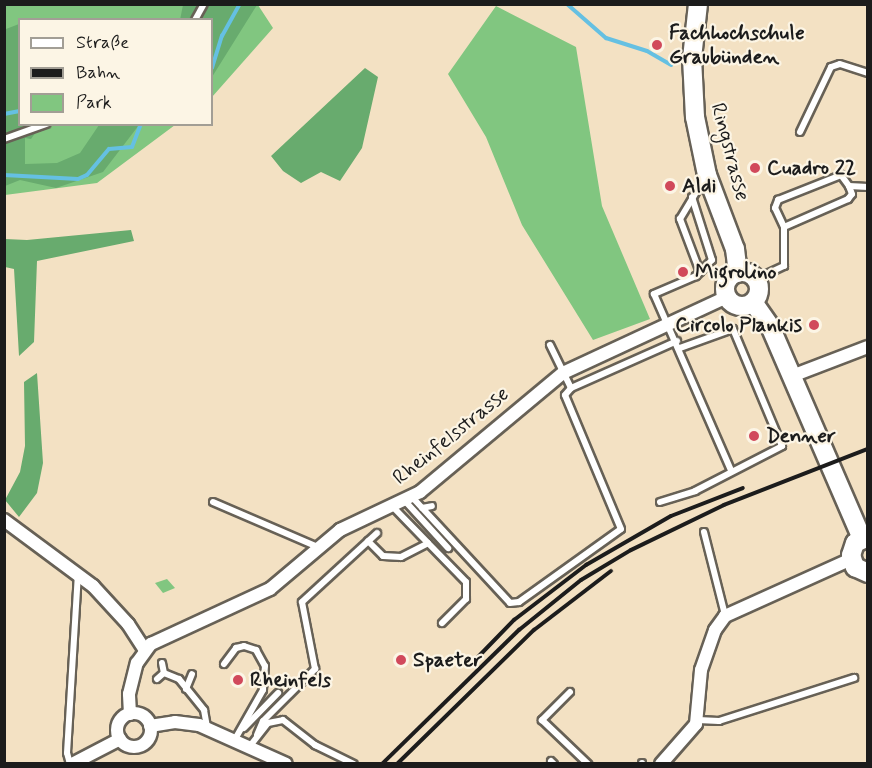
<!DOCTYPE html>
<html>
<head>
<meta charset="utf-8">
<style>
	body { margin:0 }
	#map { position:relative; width:872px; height:768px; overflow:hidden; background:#f3e1c3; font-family:Mynerve,sans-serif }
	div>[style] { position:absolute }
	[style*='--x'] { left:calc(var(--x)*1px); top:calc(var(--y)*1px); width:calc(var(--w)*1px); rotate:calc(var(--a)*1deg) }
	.green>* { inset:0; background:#81c680 }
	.forest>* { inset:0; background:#68ab6e }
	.stream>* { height:4px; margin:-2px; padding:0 2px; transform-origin:2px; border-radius:2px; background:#65c0e2 }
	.roads { filter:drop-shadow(2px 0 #676156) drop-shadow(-2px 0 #676156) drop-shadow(0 2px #676156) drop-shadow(0 -2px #676156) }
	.lane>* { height:6px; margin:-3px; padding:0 3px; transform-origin:3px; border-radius:3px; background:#fff }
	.street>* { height:12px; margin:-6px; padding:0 6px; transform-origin:6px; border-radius:6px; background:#fff }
	.street>.ring { margin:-6px; padding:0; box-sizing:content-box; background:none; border:12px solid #fff; border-radius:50% }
	.secondary>* { height:18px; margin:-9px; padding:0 9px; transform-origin:9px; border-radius:9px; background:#fff }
	.secondary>.ring { margin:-9px; padding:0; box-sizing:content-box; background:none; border:18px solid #fff; border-radius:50% }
	.rail>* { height:4px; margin:-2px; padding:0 2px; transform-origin:2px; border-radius:2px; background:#1c1c1c }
	.dots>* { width:16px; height:16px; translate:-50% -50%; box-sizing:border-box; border:3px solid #fcf5e5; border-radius:50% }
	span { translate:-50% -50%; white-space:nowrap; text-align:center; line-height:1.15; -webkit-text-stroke:4.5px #fcf5e5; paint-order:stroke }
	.poi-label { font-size:21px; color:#1c1c1c; font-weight:700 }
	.left { translate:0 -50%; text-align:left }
	.right { translate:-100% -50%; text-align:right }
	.street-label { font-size:21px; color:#1c1c1c }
	.frame { position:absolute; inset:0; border:6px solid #1c1c1c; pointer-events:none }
	.legend { position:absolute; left:18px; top:18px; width:195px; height:108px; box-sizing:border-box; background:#fcf5e5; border:2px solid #a29e95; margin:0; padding:8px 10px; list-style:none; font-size:18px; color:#1c1c1c }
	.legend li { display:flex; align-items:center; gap:12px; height:30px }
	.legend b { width:30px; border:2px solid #a29e95 }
</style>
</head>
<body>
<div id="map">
	<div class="green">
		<i style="clip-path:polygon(4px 5px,258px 5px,273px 28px,212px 97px,212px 20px,20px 20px,20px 124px,175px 125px,97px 183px,5px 195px)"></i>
		<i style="clip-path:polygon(496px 6px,576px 47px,602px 206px,650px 319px,593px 340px,522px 225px,486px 137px,448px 74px)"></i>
		<i style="clip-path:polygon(167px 579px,175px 588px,163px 593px,155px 583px)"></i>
	</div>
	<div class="forest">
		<i style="clip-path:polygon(183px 5px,257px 5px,212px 77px,212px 20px,180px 20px)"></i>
		<i style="clip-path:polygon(19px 24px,20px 124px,41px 125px,31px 139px,25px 138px,25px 164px,57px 163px,80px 153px,99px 125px,139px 125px,103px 172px,56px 188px,20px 180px,5px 186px,5px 38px,6px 29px)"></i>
		<i style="clip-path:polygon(365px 68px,378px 77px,362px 148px,340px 181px,321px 172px,301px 183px,283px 171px,271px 156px)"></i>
		<i style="clip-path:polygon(131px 230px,134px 241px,37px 261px,34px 342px,19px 356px,14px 269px,5px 267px,5px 239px,27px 240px)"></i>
		<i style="clip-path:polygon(37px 373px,43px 463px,37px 493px,19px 517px,5px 500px,20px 472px,25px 446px,24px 382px)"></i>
	</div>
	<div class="stream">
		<i style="--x:567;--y:4;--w:52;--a:41.1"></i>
		<i style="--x:606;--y:38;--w:43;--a:17.6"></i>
		<i style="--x:647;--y:51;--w:28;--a:30"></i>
		<i style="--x:212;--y:68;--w:34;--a:-73"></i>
		<i style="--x:222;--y:36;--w:37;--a:-61"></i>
		<i style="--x:4;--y:114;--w:16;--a:-11"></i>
		<i style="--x:4;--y:175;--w:74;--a:3.1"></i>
		<i style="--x:78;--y:179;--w:10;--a:-24"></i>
		<i style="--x:87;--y:175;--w:34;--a:-50"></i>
		<i style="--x:109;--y:149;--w:23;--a:-5"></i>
		<i style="--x:132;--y:147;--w:25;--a:-69"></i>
	</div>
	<div class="roads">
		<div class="lane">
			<i style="--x:195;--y:20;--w:18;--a:-61"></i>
			<i style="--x:800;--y:132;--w:72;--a:-64.5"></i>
			<i style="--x:831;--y:67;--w:9;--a:-18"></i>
			<i style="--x:840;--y:64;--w:29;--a:18"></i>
			<i style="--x:4;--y:139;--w:45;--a:-19.7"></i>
			<i style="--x:692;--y:197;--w:66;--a:72.4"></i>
			<i style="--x:712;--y:260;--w:23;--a:135"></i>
			<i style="--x:696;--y:276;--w:46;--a:156.8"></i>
			<i style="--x:654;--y:294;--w:192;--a:66.4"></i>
			<i style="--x:784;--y:227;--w:21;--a:-115"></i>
			<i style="--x:775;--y:208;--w:9;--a:-69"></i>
			<i style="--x:778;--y:200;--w:68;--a:-21.6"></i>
			<i style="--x:841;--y:175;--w:14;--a:54"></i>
			<i style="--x:700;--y:272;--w:57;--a:-110.7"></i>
			<i style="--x:680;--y:219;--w:47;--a:-59"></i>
			<i style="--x:756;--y:279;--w:31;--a:-25"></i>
			<i style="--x:784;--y:266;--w:39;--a:-90"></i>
			<i style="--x:784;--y:227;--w:70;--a:-23.6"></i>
			<i style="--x:848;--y:199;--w:6;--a:-51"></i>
			<i style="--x:852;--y:194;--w:9;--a:-111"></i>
			<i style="--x:849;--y:186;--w:19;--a:3"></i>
			<i style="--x:571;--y:388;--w:116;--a:-23.9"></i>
			<i style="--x:412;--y:497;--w:144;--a:47.2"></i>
			<i style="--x:510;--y:603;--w:9;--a:-6"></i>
			<i style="--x:519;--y:602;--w:125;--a:-35.6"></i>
			<i style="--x:621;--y:529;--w:145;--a:-112.7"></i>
			<i style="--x:565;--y:395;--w:9;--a:-49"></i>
			<i style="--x:571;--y:388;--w:48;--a:-116"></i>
			<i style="--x:405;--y:501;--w:64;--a:47.5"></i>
			<i style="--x:213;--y:502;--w:114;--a:23.2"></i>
			<i style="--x:660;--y:502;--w:37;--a:-17"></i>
			<i style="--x:695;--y:491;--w:98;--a:-27.3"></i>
			<i style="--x:782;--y:446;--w:127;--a:-112.7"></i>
			<i style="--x:733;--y:329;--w:56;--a:160.3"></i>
			<i style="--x:393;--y:507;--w:50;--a:45.8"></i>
			<i style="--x:422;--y:508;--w:10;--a:-11"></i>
			<i style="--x:704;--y:532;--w:86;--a:75.8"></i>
			<i style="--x:368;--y:541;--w:21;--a:45"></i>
			<i style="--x:383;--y:556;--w:18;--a:3"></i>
			<i style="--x:401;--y:557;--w:30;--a:-27"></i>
			<i style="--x:428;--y:543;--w:54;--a:45.7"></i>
			<i style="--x:466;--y:582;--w:17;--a:90"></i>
			<i style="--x:466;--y:599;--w:34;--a:135"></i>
			<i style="--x:162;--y:663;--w:10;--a:79"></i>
			<i style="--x:164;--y:673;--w:16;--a:22"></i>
			<i style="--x:179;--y:679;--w:40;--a:51"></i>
			<i style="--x:204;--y:710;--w:17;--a:80"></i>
			<i style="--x:224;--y:664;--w:20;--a:-53"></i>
			<i style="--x:236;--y:648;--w:8;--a:-14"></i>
			<i style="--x:244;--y:646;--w:13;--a:18"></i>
			<i style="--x:256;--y:650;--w:18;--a:61"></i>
			<i style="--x:265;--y:666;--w:24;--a:95"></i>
			<i style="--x:263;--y:690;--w:56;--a:119.7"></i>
			<i style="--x:157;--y:679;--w:9;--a:-41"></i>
			<i style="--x:186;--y:689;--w:16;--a:-68"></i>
			<i style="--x:570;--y:692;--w:40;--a:135"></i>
			<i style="--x:542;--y:720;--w:64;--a:43.7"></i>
			<i style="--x:698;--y:720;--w:21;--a:3"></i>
			<i style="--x:719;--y:721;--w:142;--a:-17.7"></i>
			<i style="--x:244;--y:728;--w:49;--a:-45.8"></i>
			<i style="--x:257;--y:735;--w:15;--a:-67"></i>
			<i style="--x:263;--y:721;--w:74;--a:-45"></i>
			<i style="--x:315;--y:669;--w:68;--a:-101"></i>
			<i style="--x:302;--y:602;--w:102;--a:-42.6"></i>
			<i style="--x:250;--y:746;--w:29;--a:-52"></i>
			<i style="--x:268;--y:723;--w:15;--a:-11"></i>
			<i style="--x:283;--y:720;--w:41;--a:38"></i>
			<i style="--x:315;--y:745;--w:43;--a:26"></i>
			<i style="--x:551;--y:761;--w:4;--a:45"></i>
			<i style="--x:70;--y:764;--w:11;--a:-105"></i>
			<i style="--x:67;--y:753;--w:179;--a:-86.5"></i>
			<i style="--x:642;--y:764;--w:1;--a:-90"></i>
		</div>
		<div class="street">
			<i style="--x:792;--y:376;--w:81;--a:-20.9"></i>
			<i style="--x:4;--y:520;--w:111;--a:36.6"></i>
			<i style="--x:93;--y:586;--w:52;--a:47.4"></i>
			<i style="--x:128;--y:624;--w:30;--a:57"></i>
			<i class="ring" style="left:117px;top:713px;width:22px;height:22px"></i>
			<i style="--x:130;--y:714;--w:20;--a:-93"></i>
			<i style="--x:129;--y:694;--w:32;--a:-76"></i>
			<i style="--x:137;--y:663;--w:24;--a:-54"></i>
			<i style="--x:151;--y:644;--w:131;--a:-24.8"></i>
			<i style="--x:270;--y:589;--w:92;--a:-40.1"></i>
			<i style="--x:340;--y:530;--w:89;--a:-25.4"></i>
			<i style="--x:420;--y:492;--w:186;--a:-39.8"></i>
			<i style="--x:563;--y:373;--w:181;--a:-24.9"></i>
			<i style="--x:150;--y:726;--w:25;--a:-9"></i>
			<i style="--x:175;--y:722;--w:24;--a:7"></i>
			<i style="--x:199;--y:725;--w:95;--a:24.1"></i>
			<i style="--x:72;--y:764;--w:54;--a:-27.5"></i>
			<i style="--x:661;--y:764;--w:53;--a:-48.8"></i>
			<i style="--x:696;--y:724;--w:54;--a:-84.7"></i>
			<i style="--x:701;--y:670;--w:42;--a:-70.7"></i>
			<i style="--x:715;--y:630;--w:17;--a:-54"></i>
			<i style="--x:725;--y:616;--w:138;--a:-24.3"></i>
		</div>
		<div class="secondary">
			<i style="--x:698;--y:4;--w:54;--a:96.3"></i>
			<i style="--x:692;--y:58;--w:59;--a:87.1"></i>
			<i style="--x:695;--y:117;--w:59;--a:78.3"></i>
			<i style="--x:707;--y:175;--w:79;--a:69.3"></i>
			<i style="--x:735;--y:249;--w:24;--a:83"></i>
			<i class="ring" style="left:725px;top:272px;width:16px;height:16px"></i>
			<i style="--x:753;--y:302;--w:29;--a:55"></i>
			<i style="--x:770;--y:326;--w:232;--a:66.6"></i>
			<i style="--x:868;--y:537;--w:14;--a:155"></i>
			<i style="--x:855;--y:543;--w:13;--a:108"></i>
			<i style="--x:851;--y:555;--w:13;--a:72"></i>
			<i style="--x:855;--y:567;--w:14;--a:25"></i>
		</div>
	</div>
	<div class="rail">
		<i style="--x:478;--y:657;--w:52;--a:-45.8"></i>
		<i style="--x:514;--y:620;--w:91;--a:-37.4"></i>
		<i style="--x:586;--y:565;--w:98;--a:-30"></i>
		<i style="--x:671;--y:516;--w:77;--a:-21.3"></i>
		<i style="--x:382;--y:764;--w:192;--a:-44.4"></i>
		<i style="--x:519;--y:630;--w:80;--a:-38.9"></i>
		<i style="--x:581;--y:580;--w:58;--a:-31"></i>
		<i style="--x:631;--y:550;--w:103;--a:-25.8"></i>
		<i style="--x:724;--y:505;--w:155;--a:-21.3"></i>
		<i style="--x:397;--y:764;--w:192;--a:-44.4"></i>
		<i style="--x:534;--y:630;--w:97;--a:-37.5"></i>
	</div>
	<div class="dots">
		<i style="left:657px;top:45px;background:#d1495b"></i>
		<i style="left:755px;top:168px;background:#d1495b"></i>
		<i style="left:670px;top:186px;background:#d1495b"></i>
		<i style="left:683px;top:272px;background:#d1495b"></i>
		<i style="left:814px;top:325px;background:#d1495b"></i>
		<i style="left:754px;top:436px;background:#d1495b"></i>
		<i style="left:401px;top:660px;background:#d1495b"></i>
		<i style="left:238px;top:680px;background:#d1495b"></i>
	</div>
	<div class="poi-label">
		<span class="left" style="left:669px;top:45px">Fachhochschule<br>Graubünden</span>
		<span class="left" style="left:767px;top:168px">Cuadro 22</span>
		<span class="left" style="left:682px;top:186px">Aldi</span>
		<span class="left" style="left:695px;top:272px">Migrolino</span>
		<span class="right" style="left:802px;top:325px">Circolo Plankis</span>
		<span class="left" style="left:766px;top:436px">Denner</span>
		<span class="left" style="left:413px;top:660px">Spaeter</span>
		<span class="left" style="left:250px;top:680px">Rheinfels</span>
	</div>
	<div class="street-label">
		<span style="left:730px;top:152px;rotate:75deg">Ringstrasse</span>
		<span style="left:451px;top:436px;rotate:-39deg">Rheinfelsstrasse</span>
	</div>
	<div class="frame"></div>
	<ul class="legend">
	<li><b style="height:8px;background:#fff"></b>Straße</li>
	<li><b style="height:8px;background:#1c1c1c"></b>Bahn</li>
	<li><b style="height:16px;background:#81c680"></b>Park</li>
	</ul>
</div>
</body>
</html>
